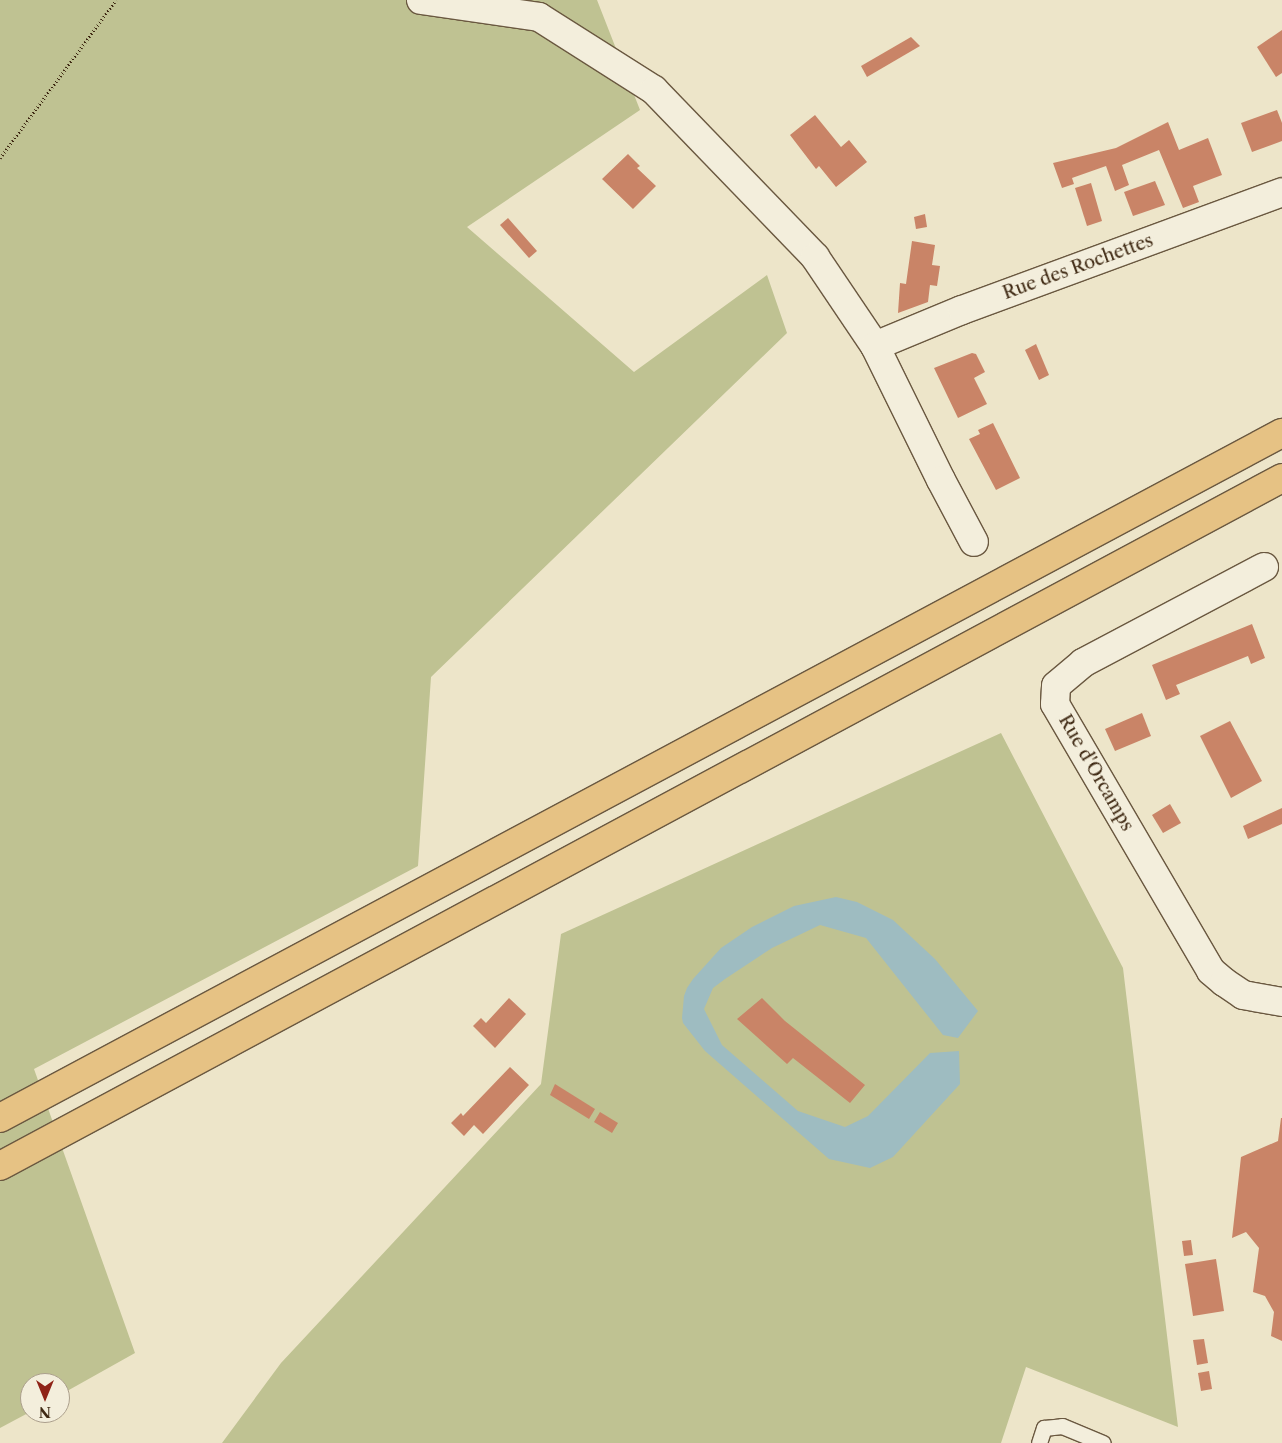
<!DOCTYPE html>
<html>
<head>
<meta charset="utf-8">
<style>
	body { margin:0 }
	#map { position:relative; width:1282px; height:1443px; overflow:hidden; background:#ede5c9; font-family:"Libre Caslon Text",serif }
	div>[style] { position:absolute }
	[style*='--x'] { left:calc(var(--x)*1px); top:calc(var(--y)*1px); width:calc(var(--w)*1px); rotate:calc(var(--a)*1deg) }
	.green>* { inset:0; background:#bfc292 }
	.water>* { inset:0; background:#9ebcc1 }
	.building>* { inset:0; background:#c98467 }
	.path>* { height:3px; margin-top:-1.5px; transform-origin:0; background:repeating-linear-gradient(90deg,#3f2913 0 1px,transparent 0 3.5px) }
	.roads { filter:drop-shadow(1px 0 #6a5840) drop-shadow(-1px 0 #6a5840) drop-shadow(0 1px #6a5840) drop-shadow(0 -1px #6a5840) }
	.lane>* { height:15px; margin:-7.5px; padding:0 7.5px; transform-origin:7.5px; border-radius:7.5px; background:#f3eedc }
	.street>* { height:28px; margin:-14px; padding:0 14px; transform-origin:14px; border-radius:14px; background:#f3eedc }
	.highway>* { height:28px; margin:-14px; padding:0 14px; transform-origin:14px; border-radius:14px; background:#e6c284 }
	span { translate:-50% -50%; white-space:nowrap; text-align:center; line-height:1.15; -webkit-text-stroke:5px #f3eedc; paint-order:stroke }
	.street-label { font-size:18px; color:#3f2913 }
	.north { position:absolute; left:20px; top:1373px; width:50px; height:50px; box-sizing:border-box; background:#f3eedc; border:1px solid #ab9f8c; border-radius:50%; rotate:180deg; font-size:14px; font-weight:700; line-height:20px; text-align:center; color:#3f2913 }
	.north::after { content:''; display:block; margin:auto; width:18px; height:22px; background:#8f2418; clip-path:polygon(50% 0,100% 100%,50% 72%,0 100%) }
</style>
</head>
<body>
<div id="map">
	<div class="green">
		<i style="clip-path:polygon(0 0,597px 0,640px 110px,467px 227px,634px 372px,767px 275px,787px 333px,431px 677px,418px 866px,34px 1069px,135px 1353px,60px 1395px,60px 1383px,30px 1383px,30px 1412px,0 1428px)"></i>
		<i style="clip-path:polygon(1001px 733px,1123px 968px,1178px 1427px,1026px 1367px,1001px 1443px,222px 1443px,281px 1363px,541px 1084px,561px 934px)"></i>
	</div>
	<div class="water">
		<i style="clip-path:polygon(836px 897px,857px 902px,893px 920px,935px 959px,978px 1011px,958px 1038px,943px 1035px,866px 938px,820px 925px,772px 948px,725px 979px,713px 988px,704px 1009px,722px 1045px,798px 1111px,845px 1127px,868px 1116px,930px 1053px,959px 1051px,960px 1084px,893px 1157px,870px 1168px,829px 1159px,705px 1051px,683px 1023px,682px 1018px,684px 996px,687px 988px,693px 979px,721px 948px,752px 927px,794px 906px)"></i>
	</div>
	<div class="building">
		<i style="clip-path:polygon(1282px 30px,1282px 73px,1276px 77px,1257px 47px)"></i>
		<i style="clip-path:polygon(911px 37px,920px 46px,867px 77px,861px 66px)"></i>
		<i style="clip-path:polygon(1277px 110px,1282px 123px,1282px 141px,1252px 152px,1241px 123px)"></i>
		<i style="clip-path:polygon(815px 115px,841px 147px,849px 140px,867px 162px,836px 187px,819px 166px,816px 169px,790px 135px)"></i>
		<i style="clip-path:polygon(1168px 122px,1179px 150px,1208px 138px,1222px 175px,1193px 186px,1199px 202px,1183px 208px,1159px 150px,1122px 165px,1129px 185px,1115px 191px,1106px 166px,1072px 178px,1074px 184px,1062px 188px,1053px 163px,1116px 148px)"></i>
		<i style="clip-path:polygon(628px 154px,640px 166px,637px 168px,656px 186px,633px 209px,602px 179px)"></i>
		<i style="clip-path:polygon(1155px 181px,1165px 205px,1133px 216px,1124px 192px)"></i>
		<i style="clip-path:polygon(1091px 183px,1102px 221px,1087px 226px,1075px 188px)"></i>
		<i style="clip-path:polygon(925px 214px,927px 227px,916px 229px,914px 217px)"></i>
		<i style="clip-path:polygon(508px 218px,537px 251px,529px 258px,500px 225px)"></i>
		<i style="clip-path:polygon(912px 241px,935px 245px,932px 265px,940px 266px,937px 286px,930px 285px,928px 302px,898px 313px,900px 283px,906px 284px)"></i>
		<i style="clip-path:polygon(1036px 344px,1049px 375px,1039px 380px,1025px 350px)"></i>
		<i style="clip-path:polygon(972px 353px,976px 354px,985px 372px,974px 378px,987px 404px,958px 418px,934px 368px)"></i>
		<i style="clip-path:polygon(993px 423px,1020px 478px,996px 490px,969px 439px,980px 434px,978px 430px)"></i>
		<i style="clip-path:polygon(1252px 624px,1265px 658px,1251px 664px,1248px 656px,1176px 685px,1180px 694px,1166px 700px,1152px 665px)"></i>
		<i style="clip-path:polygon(1142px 713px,1151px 736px,1115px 751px,1105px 729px)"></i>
		<i style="clip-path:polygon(1230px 721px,1262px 781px,1231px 798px,1200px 736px)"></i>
		<i style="clip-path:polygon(1170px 804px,1181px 823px,1163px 833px,1152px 815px)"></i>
		<i style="clip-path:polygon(1282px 808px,1282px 824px,1248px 839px,1243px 826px)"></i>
		<i style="clip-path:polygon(509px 998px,526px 1014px,495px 1048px,473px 1026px,481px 1018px,486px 1023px)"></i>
		<i style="clip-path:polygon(762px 998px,785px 1021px,865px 1085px,850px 1103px,793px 1058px,787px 1064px,737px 1019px)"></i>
		<i style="clip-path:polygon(510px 1067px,529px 1085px,483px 1134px,474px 1125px,464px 1136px,451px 1123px,461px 1113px,463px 1116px)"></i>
		<i style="clip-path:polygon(555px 1084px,595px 1109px,589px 1119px,550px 1095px)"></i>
		<i style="clip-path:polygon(600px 1112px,618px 1123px,612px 1133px,594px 1122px)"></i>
		<i style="clip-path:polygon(1281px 1118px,1282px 1118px,1282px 1341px,1271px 1336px,1274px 1312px,1265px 1296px,1253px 1292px,1259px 1248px,1246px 1232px,1232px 1238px,1241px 1157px,1278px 1141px)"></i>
		<i style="clip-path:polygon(1191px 1240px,1193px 1255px,1184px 1256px,1182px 1241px)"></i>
		<i style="clip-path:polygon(1216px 1259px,1224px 1311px,1193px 1316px,1185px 1264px)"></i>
		<i style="clip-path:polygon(1204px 1339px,1208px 1363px,1197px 1365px,1193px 1340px)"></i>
		<i style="clip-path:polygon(1209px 1371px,1212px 1389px,1201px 1391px,1198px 1373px)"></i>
	</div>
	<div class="path">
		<i style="--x:0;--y:158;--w:196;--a:-53.7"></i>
	</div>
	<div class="roads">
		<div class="lane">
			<i style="--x:1039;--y:1443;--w:16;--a:-72"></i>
			<i style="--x:1044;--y:1428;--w:18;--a:-6"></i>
			<i style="--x:1062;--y:1426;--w:44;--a:22.5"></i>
		</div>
		<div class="street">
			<i style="--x:421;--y:0;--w:119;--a:8.2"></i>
			<i style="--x:539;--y:17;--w:136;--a:32.4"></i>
			<i style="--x:654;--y:90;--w:232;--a:46"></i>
			<i style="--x:815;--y:257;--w:107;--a:56"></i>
			<i style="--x:875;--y:346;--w:149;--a:63.8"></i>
			<i style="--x:941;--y:480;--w:70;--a:62"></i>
			<i style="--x:875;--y:346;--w:94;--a:-22.5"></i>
			<i style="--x:962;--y:310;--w:341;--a:-20.2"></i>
			<i style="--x:1264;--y:567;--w:205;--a:152.1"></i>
			<i style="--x:1083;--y:663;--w:35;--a:140"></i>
			<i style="--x:1056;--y:686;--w:18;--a:93"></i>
			<i style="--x:1055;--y:704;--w:309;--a:59.7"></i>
			<i style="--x:1211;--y:971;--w:17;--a:40"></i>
			<i style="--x:1224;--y:982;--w:23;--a:34"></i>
			<i style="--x:1243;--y:995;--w:40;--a:10"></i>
		</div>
		<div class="highway">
			<i style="--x:0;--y:1118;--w:1454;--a:-28.12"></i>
			<i style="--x:0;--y:1166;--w:1455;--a:-28.22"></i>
		</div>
	</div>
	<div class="street-label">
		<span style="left:1078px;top:267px;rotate:-20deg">Rue des Rochettes</span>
		<span style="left:1096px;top:773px;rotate:60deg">Rue d'Orcamps</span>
	</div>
	<div class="north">N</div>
</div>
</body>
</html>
